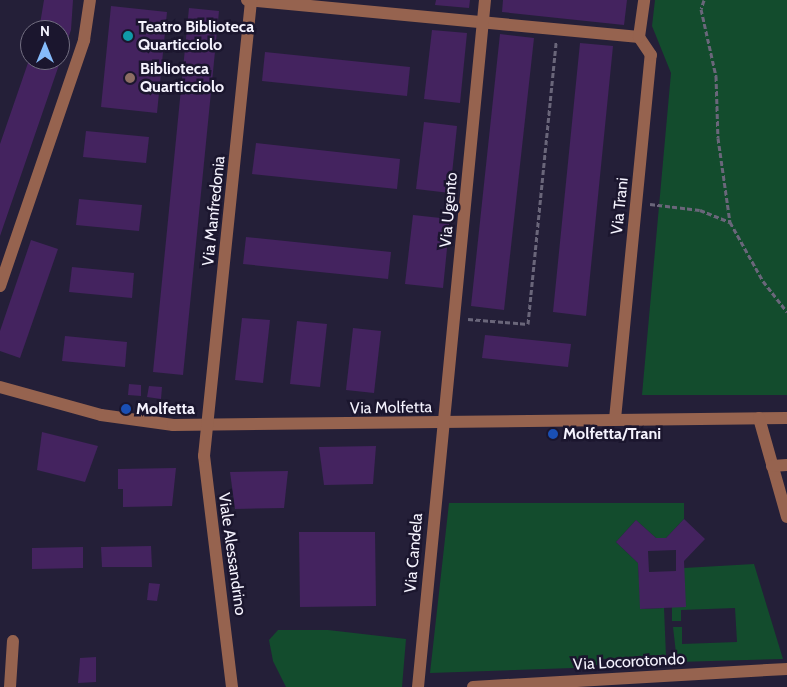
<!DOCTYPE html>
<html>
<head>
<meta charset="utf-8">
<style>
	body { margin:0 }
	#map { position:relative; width:787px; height:687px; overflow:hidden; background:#241f38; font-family:Cabin,sans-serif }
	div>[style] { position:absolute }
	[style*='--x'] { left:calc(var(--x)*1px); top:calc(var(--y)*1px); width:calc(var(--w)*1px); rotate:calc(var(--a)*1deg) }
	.green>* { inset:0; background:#134c2d }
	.building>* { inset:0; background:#44235f }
	.path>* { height:3px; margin-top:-1.5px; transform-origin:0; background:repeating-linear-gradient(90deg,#6a667a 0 5px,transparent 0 7.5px) }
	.minor>* { height:12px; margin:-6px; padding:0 6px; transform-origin:6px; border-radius:6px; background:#96634f }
	.dots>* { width:14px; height:14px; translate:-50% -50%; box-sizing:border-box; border:2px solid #1b162e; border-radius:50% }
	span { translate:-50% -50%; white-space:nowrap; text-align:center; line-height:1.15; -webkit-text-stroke:5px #1b162e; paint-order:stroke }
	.poi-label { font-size:16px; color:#f5f3fe; font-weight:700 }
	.left { translate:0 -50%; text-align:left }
	.street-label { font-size:16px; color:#f5f3fe }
	.north { position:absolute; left:20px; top:20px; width:50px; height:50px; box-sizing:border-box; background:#1b162e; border:1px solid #726e81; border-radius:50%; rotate:0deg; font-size:14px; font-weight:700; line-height:20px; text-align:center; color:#f5f3fe }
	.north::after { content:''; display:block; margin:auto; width:18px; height:22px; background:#85bbfb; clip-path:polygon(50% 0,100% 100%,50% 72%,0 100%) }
</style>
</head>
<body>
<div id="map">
	<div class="green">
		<i style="clip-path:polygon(655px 0,787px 0,787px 395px,642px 395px,671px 73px,652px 26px)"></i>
		<i style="clip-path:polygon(449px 503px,684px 503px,684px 519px,666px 538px,656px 538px,636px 520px,616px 542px,638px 563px,641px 609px,664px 608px,666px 656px,602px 659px,602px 667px,430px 673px)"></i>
		<i style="clip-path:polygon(754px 564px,783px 659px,677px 662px,673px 627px,682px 627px,682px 644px,737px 642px,735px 608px,681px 610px,681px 621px,672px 621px,672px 607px,684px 568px)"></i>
		<i style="clip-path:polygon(278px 630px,328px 630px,406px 639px,402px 687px,286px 687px,273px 661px,269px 640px)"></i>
	</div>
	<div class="building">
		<i style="clip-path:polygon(44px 0,73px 0,71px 30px,0 236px,0 144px,29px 60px,60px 60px,60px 30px,39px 30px)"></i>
		<i style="clip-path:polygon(436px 0,470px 0,469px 8px,435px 5px)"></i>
		<i style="clip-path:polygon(503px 0,627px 0,624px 25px,502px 12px)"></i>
		<i style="clip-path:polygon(111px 6px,167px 12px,157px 113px,101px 107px)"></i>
		<i style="clip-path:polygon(189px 8px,219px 11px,183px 375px,153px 372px)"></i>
		<i style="clip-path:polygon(432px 30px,467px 33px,460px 103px,424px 99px)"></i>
		<i style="clip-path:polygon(500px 34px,534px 38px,504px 310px,471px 306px)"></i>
		<i style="clip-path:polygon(580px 43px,613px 46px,586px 316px,553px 312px)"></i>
		<i style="clip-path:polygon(265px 52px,410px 67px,407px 96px,262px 81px)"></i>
		<i style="clip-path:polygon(424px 122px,457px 126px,450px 193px,416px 189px)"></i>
		<i style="clip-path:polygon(86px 131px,149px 137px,146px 163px,83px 157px)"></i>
		<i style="clip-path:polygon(256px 143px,400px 159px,397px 189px,252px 174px)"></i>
		<i style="clip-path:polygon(79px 199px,142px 205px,139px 231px,76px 225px)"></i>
		<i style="clip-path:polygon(413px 215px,450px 219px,443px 288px,405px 284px)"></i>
		<i style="clip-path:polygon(246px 237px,391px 252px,388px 279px,243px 264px)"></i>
		<i style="clip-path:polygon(31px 240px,58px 249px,20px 358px,0 351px,0 331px)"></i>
		<i style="clip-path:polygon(72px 267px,134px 273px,132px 298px,69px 292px)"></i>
		<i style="clip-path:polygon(242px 318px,270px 320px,263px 383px,235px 380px)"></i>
		<i style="clip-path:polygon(297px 321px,327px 324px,320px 387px,290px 384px)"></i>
		<i style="clip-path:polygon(353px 328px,381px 331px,374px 393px,346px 390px)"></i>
		<i style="clip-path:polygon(485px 335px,571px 344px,568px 367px,482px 358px)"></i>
		<i style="clip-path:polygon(65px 336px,127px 342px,125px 367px,62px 361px)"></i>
		<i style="clip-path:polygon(129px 384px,141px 385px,141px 396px,128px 395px)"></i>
		<i style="clip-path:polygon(149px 386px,162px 387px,161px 399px,147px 397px)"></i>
		<i style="clip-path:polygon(42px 432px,98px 446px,85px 482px,37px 470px)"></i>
		<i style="clip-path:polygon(376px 446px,373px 484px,324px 485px,319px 447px)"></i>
		<i style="clip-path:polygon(176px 468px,172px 506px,123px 507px,123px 489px,118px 489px,118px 469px)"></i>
		<i style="clip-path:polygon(288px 471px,284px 508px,235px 509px,230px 472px)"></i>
		<i style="clip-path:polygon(evenodd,684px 519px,705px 539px,684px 561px,686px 607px,640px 609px,638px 563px,616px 542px,636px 520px,656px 538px,666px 538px,684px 519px,676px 550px,676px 571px,649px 572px,648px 551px,676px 550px)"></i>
		<i style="clip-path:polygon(299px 532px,375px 532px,376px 606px,300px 607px)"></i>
		<i style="clip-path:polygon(151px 546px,152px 567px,102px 567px,101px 547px)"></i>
		<i style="clip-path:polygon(83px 547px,83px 568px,32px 569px,32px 548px)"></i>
		<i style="clip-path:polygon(149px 583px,160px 584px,157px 601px,147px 600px)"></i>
		<i style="clip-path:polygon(96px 657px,96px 682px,78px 683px,80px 658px)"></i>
	</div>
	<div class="path">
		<i style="--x:704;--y:0;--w:9;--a:108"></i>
		<i style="--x:701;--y:9;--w:69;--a:77.4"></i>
		<i style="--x:716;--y:76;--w:62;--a:88.2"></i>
		<i style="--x:718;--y:138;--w:85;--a:81.9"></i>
		<i style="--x:650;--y:204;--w:50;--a:6.8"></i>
		<i style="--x:700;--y:210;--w:32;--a:22"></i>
		<i style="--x:730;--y:222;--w:68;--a:60.8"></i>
		<i style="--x:763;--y:281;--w:39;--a:52"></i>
		<i style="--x:468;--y:319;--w:60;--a:4.8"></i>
		<i style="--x:528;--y:324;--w:283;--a:-84.3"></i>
	</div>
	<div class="minor">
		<i style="--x:247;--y:0;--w:394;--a:5.4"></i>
		<i style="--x:0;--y:286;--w:260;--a:-71.1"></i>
		<i style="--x:84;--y:40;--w:40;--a:-81.5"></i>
		<i style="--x:0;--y:387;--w:105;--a:15.5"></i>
		<i style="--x:101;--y:415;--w:73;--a:7.9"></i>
		<i style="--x:173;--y:425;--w:614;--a:-0.65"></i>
		<i style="--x:759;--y:418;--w:103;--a:74.2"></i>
		<i style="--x:615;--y:419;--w:366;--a:-84.4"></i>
		<i style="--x:651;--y:55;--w:22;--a:-124"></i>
		<i style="--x:639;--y:37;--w:37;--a:-82"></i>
		<i style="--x:772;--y:466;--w:15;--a:-4"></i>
		<i style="--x:10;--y:687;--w:46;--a:-86.3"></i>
		<i style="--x:232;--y:687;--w:233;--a:-96.9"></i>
		<i style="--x:204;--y:456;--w:458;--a:-84.1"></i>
		<i style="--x:418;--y:687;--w:690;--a:-84.43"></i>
		<i style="--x:473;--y:687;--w:315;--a:-3.3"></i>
	</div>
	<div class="dots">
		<i style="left:128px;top:36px;background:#0f9aa8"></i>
		<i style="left:130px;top:78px;background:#8d6e63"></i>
		<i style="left:126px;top:409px;background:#1a4fb4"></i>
		<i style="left:553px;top:434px;background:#1a4fb4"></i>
	</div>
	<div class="poi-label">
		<span class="left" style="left:138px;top:36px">Teatro Biblioteca<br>Quarticciolo</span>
		<span class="left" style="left:140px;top:78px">Biblioteca<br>Quarticciolo</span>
		<span class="left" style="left:136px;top:409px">Molfetta</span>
		<span class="left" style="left:563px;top:434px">Molfetta/Trani</span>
	</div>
	<div class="street-label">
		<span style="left:620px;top:206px;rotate:-84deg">Via Trani</span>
		<span style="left:449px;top:210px;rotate:-85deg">Via Ugento</span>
		<span style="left:214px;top:211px;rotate:-84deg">Via Manfredonia</span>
		<span style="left:391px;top:408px;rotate:-1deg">Via Molfetta</span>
		<span style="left:414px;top:553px;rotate:-85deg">Via Candela</span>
		<span style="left:232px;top:554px;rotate:82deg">Viale Alessandrino</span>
		<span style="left:629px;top:662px;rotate:-3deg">Via Locorotondo</span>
	</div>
	<div class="north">N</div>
</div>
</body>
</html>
